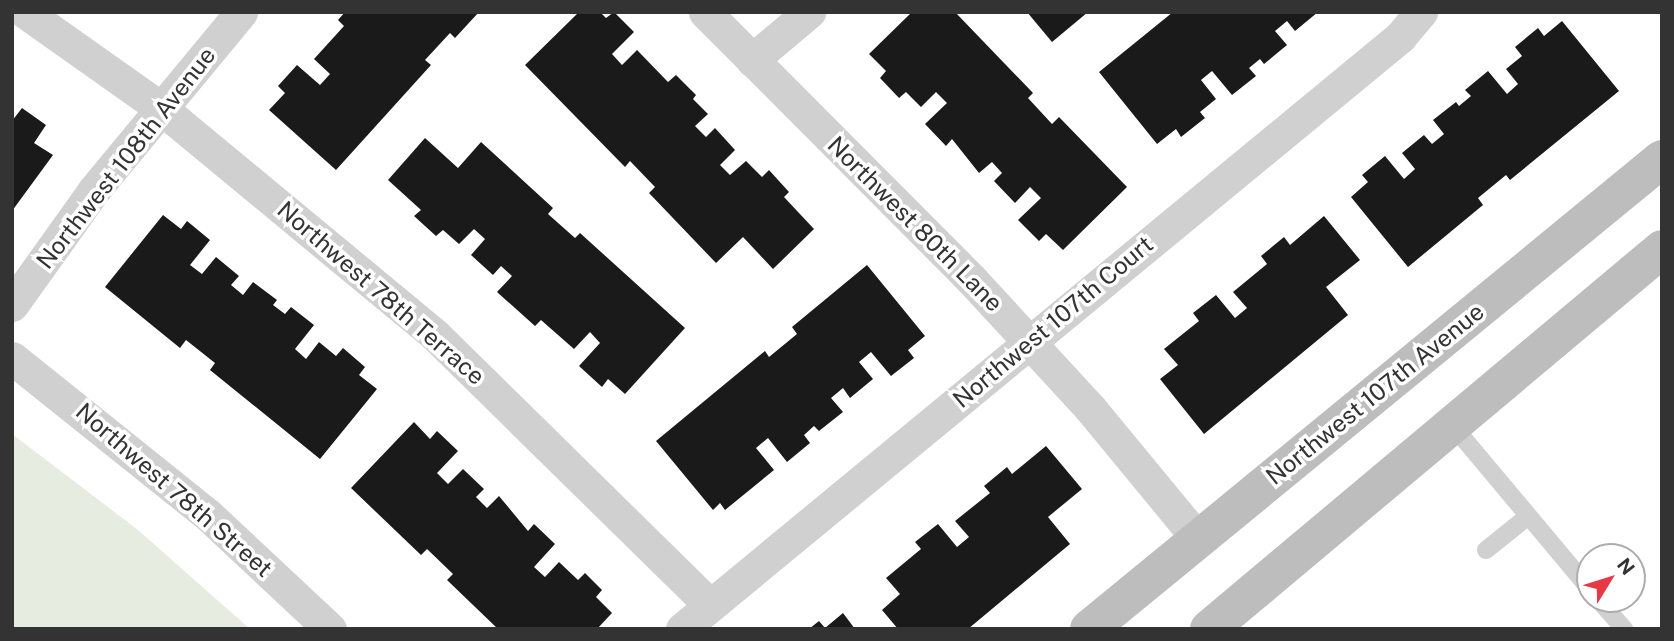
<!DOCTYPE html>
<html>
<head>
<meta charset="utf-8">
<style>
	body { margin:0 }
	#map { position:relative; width:1674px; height:641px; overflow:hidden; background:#fff; font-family:"Public Sans",sans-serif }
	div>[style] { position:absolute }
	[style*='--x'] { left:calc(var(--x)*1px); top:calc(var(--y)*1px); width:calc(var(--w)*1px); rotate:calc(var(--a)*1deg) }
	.green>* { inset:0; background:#e6ecdf }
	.building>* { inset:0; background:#1a1a1a }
	.service>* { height:18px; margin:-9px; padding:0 9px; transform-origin:9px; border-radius:9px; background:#d0d0d0 }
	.minor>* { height:33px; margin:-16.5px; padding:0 16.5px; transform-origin:16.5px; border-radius:16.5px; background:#d0d0d0 }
	.secondary>* { height:38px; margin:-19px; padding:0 19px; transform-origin:19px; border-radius:19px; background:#bdbdbd }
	span { translate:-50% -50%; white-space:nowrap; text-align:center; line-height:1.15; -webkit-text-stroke:7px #fff; paint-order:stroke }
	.street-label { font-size:24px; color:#333 }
	.frame { position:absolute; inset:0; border:14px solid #333; pointer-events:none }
	.north { position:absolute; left:1576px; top:543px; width:70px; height:70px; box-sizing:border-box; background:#fff; border:2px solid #adadad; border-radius:50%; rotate:52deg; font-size:19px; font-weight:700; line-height:28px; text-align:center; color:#333 }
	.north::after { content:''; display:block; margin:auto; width:24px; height:32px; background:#e63946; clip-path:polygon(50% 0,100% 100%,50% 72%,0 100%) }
</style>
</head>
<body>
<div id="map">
	<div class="green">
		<i style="clip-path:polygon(12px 434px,138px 530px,250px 629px,12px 629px)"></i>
	</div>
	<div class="building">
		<i style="clip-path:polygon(345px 12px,479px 12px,455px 38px,450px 33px,425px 60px,431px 65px,336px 170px,269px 110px,285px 93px,278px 86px,297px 65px,320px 85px,330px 74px,314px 59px,344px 26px,338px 20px)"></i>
		<i style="clip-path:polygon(579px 12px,600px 12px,606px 18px,614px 12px,634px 32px,612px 54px,622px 65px,637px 50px,668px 82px,676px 75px,696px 95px,693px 99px,708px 114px,695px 126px,706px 137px,715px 128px,735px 150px,720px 165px,730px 175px,746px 161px,762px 177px,769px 170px,789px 192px,784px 197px,814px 229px,773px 269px,743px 237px,716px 263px,649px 193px,655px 187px,630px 161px,625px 167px,525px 65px)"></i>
		<i style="clip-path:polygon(912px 12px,955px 12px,1033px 93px,1028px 98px,1052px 124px,1059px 117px,1127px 187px,1063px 250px,1046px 234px,1039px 241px,1018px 220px,1041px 198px,1030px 187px,1015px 203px,994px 181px,1002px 173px,992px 162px,979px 173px,952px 139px,946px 146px,925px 124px,947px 103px,936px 92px,921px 107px,906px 92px,899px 98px,880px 78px,886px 71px,869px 54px)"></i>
		<i style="clip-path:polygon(1027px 12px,1088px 12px,1052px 42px)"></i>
		<i style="clip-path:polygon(1173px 12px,1318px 12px,1295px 31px,1287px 21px,1275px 31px,1287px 45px,1264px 64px,1260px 59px,1249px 68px,1256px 76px,1232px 95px,1212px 71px,1201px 80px,1216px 99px,1200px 112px,1205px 118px,1181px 137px,1176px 129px,1157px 144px,1099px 72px)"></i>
		<i style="clip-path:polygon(1562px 21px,1619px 91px,1510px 180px,1506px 175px,1478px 198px,1483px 205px,1408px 267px,1351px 197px,1368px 182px,1362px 175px,1385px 156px,1404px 179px,1415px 169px,1402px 153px,1424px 135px,1432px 144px,1444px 134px,1433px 120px,1456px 102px,1459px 106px,1471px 96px,1465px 90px,1488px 71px,1507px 94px,1518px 84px,1506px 69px,1522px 56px,1515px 47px,1538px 28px,1544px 36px)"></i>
		<i style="clip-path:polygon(22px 108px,46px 125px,34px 143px,53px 155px,12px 211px,12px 121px)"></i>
		<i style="clip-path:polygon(425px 138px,458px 168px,481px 142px,553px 208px,548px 214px,575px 238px,580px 233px,685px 328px,625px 394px,608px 379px,602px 387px,579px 366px,600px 343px,590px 332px,574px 349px,541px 320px,535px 326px,497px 292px,512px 276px,501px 266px,493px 275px,471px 255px,485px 239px,474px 229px,459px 244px,443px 230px,436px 236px,414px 216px,421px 210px,388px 180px)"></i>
		<i style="clip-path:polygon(163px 215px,181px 229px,187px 221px,210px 240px,190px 265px,202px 274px,216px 257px,239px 276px,231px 285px,243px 295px,253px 282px,277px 300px,273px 305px,285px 314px,291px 307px,314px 325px,295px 349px,306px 359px,319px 342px,336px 356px,343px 348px,365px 367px,359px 375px,377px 389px,320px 459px,210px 370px,215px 363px,186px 340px,180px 348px,105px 287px)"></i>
		<i style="clip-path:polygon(1324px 216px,1360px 260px,1326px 287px,1348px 315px,1204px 434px,1160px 379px,1178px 365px,1164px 349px,1199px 321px,1193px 313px,1216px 295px,1235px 318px,1247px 308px,1233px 292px,1267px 264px,1261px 256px,1284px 237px,1290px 245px)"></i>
		<i style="clip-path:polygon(867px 265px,925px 336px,908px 350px,914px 358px,891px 376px,871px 352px,859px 362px,873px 379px,850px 398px,843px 388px,831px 398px,843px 412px,819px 431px,814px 426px,804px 435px,810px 443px,787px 462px,768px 438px,756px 448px,774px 470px,725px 510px,720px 503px,713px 510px,656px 441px,765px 351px,769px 357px,797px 334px,792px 327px)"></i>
		<i style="clip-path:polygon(414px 422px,430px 439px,437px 431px,458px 451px,437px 473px,448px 484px,463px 469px,484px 489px,476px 497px,487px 508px,499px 496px,528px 531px,534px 524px,555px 544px,534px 567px,545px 577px,559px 562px,578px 580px,585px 573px,602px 590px,596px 597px,612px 613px,597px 629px,498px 629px,447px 580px,453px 574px,427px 549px,421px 555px,351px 488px)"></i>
		<i style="clip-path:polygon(1046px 446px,1082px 489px,1048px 517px,1070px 544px,968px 629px,898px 629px,882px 610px,900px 594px,886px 578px,921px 549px,915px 542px,938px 524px,957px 547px,969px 537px,955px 521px,990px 493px,984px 486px,1007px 467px,1012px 474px)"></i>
		<i style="clip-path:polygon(843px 613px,855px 629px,809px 629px,819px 621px,825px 628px)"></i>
	</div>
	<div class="service">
		<i style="--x:1453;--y:426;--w:213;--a:50"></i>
		<i style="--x:1486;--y:550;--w:53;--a:-38.8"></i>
		<i style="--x:1598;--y:599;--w:40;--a:49"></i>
	</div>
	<div class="minor">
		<i style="--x:25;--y:12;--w:168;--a:35.3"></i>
		<i style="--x:162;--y:109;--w:354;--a:39.6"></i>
		<i style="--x:435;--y:335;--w:385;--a:44.5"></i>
		<i style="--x:705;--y:12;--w:377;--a:45.1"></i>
		<i style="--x:971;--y:279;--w:176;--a:47.3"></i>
		<i style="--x:1090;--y:408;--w:170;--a:50.5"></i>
		<i style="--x:752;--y:60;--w:75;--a:-40.1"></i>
		<i style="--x:12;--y:305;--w:141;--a:-54.5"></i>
		<i style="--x:94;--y:190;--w:231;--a:-50.4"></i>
		<i style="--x:12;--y:358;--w:251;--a:38.7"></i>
		<i style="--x:208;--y:515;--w:167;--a:43.1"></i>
		<i style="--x:682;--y:629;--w:931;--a:-39.51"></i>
		<i style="--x:1400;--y:37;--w:33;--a:-50"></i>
	</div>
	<div class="secondary">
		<i style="--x:1089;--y:629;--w:741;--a:-39.36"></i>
		<i style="--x:1209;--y:629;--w:591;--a:-39.99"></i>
	</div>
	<div class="street-label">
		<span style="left:126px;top:158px;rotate:-52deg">Northwest 108th Avenue</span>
		<span style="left:915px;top:224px;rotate:45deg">Northwest 80th Lane</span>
		<span style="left:381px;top:293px;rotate:41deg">Northwest 78th Terrace</span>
		<span style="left:1053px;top:322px;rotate:-40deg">Northwest 107th Court</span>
		<span style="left:1375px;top:394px;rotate:-39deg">Northwest 107th Avenue</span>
		<span style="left:174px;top:490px;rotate:41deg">Northwest 78th Street</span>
	</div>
	<div class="frame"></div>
	<div class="north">N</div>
</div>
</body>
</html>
